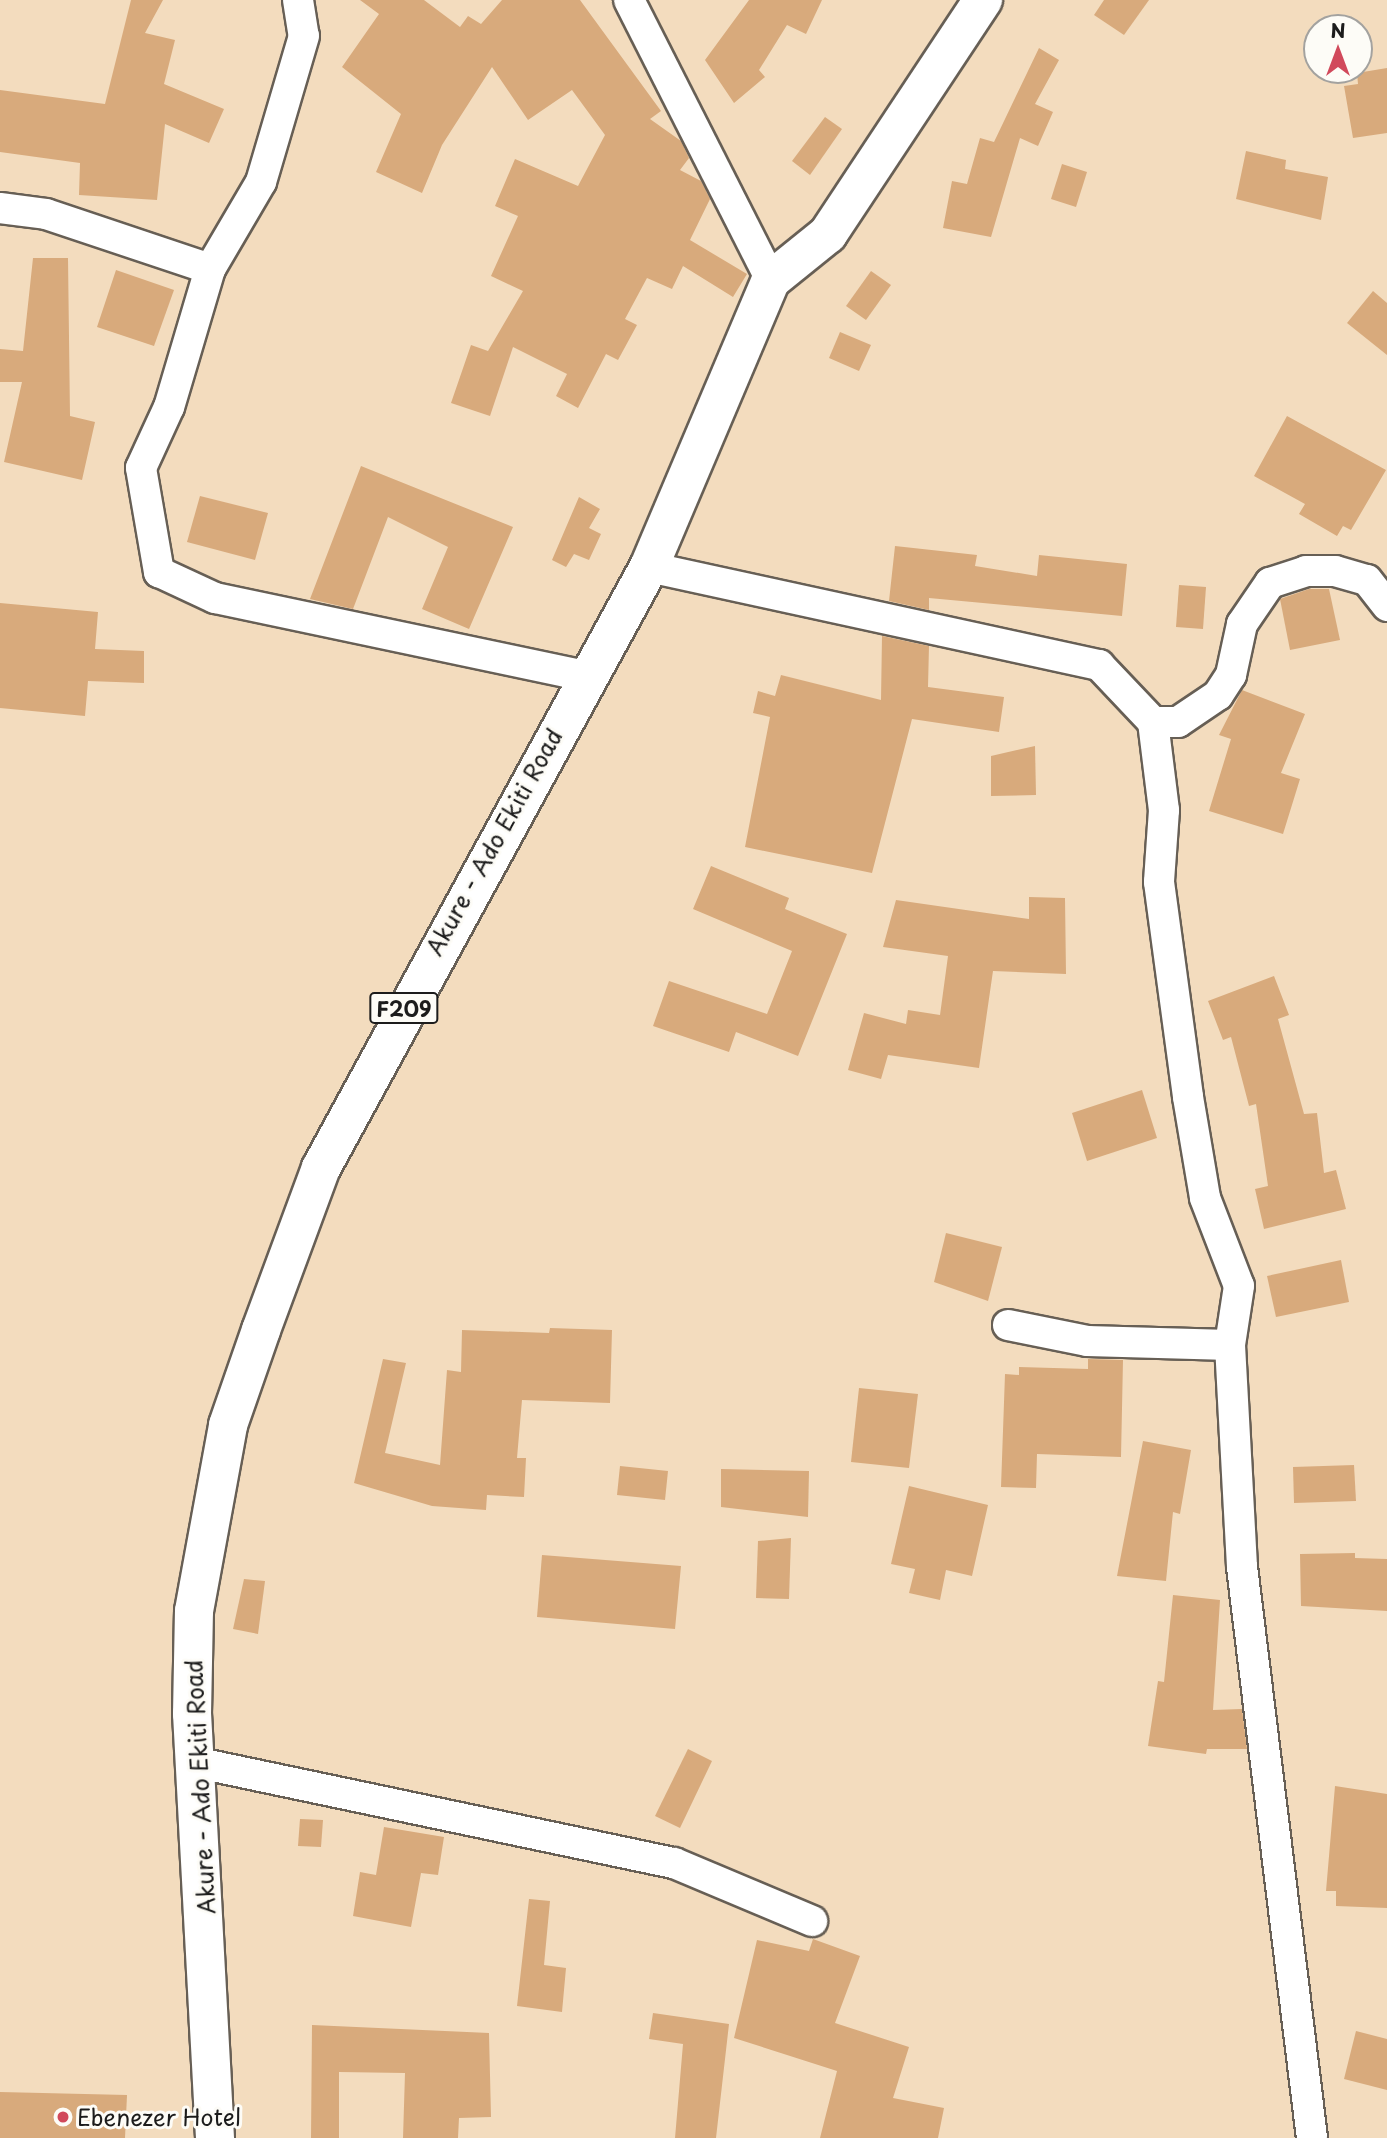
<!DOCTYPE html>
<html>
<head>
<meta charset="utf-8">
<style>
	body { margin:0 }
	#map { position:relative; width:1387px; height:2138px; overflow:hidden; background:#f3dcbe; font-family:"Playpen Sans",sans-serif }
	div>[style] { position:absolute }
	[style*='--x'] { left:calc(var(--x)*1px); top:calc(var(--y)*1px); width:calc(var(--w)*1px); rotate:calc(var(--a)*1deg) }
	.building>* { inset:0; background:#d8aa7c }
	.roads { filter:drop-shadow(2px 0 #675f55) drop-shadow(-2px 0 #675f55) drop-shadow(0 2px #675f55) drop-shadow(0 -2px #675f55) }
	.minor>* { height:30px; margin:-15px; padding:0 15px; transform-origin:15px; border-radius:15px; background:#fff }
	.primary>* { height:38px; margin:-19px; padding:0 19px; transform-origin:19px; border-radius:19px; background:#fff }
	.dots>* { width:19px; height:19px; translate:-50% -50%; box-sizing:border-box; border:4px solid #fdfcf7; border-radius:50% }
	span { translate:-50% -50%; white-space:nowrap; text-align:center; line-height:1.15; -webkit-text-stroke:6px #fdfcf7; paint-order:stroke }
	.shield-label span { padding:2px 5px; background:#fdfcf7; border:2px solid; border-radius:5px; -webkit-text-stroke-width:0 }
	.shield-label { font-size:21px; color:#1c1c1c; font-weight:700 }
	.street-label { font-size:23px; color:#1c1c1c }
	.poi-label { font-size:23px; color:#1c1c1c }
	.left { translate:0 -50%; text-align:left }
	.north { position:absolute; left:1303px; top:14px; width:70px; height:70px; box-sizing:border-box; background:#fdfcf7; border:2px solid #a3a29f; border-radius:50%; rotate:0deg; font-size:19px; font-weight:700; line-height:28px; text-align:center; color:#1c1c1c }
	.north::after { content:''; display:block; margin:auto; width:24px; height:32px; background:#d1495b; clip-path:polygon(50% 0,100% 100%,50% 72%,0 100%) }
</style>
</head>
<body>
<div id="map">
	<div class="building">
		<i style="clip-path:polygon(131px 0,163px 0,145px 33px,175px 40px,164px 84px,224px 109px,209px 143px,165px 124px,157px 200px,79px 195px,80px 163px,0 152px,0 90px,105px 104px)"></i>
		<i style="clip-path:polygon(360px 0,424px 0,460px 27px,468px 16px,481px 24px,502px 0,580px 0,661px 111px,650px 119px,681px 141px,689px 158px,680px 170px,701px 181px,710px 199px,690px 240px,747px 274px,733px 297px,683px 266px,672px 289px,647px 278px,625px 319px,637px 325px,618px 360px,606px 354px,578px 408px,556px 396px,567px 374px,513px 347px,490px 416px,451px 403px,471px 345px,488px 351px,523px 291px,491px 276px,518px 216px,495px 206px,515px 159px,578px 186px,605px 135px,572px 90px,528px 120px,492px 67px,442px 145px,422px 193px,376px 172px,401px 114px,342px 67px,379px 14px)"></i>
		<i style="clip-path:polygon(749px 0,822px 0,806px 34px,787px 25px,759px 70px,765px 77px,734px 103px,705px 60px)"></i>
		<i style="clip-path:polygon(1104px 0,1149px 0,1124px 35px,1094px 15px)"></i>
		<i style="clip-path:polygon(1039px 48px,1059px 60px,1035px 104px,1053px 112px,1038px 146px,1020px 138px,991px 237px,943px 228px,952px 181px,967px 184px,980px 138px,994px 142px)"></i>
		<i style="clip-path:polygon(1387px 68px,1387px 133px,1353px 138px,1344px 86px,1358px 84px,1357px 73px)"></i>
		<i style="clip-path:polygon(825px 117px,842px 129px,810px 175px,792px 161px)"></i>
		<i style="clip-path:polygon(1246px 151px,1286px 160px,1285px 169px,1328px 177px,1321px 220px,1236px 199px)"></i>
		<i style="clip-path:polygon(1062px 164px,1087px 172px,1076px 207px,1051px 199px)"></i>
		<i style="clip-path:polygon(33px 258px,68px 258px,70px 416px,95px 422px,82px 480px,4px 462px,22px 382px,0 382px,0 349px,23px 351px)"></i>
		<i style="clip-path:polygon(116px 270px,174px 290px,154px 346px,97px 327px)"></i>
		<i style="clip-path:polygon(871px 271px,891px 285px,866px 320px,846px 306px)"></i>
		<i style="clip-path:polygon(1373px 291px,1387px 303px,1387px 355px,1347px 323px)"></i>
		<i style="clip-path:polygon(840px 332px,871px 345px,859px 371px,829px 358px)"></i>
		<i style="clip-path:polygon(1287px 416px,1386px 470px,1351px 530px,1343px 526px,1337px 536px,1299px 514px,1305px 504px,1254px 476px)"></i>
		<i style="clip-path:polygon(361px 466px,513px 527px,469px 629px,422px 609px,448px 547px,388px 517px,353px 609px,310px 599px)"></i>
		<i style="clip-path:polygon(200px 496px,268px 513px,255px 560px,187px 542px)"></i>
		<i style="clip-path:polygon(579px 497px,600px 509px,589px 528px,601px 534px,589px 560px,574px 554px,566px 567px,552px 560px)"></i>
		<i style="clip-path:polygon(895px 546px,977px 555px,975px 566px,1037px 576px,1039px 555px,1127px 564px,1122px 616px,929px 598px,929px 610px,889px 601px)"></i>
		<i style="clip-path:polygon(1179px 585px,1206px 587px,1203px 629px,1176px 627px)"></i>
		<i style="clip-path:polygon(1309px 589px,1329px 589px,1340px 640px,1290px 650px,1280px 599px)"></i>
		<i style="clip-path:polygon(0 603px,98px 612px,95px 649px,144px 651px,144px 683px,88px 681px,85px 716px,0 708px)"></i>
		<i style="clip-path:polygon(882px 636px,929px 646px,928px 687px,1004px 697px,999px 732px,912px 719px,872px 873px,745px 847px,770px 717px,753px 713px,758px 691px,775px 696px,781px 675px,881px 700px)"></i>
		<i style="clip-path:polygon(1242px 690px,1305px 714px,1281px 773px,1300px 779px,1283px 834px,1209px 811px,1231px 739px,1219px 735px)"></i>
		<i style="clip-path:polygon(1035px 746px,1036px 795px,991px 796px,991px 756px)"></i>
		<i style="clip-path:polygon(711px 866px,789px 898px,785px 909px,847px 934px,798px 1056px,736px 1032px,729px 1052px,653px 1026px,669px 981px,767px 1014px,792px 951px,693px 909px)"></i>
		<i style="clip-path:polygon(1029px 897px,1065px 898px,1066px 974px,993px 971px,979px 1068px,888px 1055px,881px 1079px,848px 1070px,864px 1013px,906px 1024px,908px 1010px,940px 1015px,948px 956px,883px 947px,896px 900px,1029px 919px)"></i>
		<i style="clip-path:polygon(1274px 976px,1289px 1015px,1278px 1019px,1304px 1114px,1317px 1113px,1324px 1173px,1336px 1170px,1346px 1209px,1264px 1229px,1255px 1189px,1268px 1186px,1256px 1104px,1249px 1106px,1231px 1037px,1223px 1040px,1208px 1001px)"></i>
		<i style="clip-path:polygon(1142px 1090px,1157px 1138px,1087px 1161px,1072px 1113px)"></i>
		<i style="clip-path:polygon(946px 1233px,1002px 1247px,988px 1301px,934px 1282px)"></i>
		<i style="clip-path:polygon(1341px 1260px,1349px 1302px,1276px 1317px,1267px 1276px)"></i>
		<i style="clip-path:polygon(550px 1328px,612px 1330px,610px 1403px,522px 1400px,517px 1458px,526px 1458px,524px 1497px,487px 1495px,486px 1510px,432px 1506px,354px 1483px,383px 1359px,406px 1363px,385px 1453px,440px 1465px,447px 1370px,461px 1372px,462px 1330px,549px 1333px)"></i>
		<i style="clip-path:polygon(1088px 1359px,1123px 1360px,1121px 1457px,1037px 1454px,1036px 1488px,1001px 1487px,1005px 1374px,1019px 1375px,1019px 1367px,1088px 1369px)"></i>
		<i style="clip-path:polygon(859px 1388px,918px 1394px,909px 1468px,851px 1462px)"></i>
		<i style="clip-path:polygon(1143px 1441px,1191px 1450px,1180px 1514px,1173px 1512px,1166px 1581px,1117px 1576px)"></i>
		<i style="clip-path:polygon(1354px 1465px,1356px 1501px,1294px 1503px,1293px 1467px)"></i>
		<i style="clip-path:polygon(620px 1466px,668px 1471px,665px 1500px,617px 1495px)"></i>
		<i style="clip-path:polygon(721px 1469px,809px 1471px,808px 1517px,721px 1507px)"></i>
		<i style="clip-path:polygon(909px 1486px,988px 1505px,972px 1576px,946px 1570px,940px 1600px,909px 1593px,915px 1569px,891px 1564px)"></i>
		<i style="clip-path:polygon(791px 1538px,789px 1599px,756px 1598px,758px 1541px)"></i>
		<i style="clip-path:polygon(1355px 1553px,1355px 1558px,1387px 1559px,1387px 1611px,1301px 1606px,1300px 1554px)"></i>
		<i style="clip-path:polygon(542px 1555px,681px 1566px,675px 1629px,537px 1617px)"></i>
		<i style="clip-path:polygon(244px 1579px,265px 1581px,258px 1634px,233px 1629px)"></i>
		<i style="clip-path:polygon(1173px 1595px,1220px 1600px,1213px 1710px,1242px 1709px,1247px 1749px,1207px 1749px,1206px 1754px,1148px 1746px,1158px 1681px,1164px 1682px)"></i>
		<i style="clip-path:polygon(688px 1749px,712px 1761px,680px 1828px,655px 1816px)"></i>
		<i style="clip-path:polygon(1335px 1786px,1387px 1794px,1387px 1908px,1336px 1906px,1336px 1891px,1326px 1891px)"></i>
		<i style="clip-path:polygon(300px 1819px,323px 1820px,321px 1847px,298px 1846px)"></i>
		<i style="clip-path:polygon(384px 1827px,444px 1837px,438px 1875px,421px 1873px,411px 1927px,353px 1916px,360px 1872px,376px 1875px)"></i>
		<i style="clip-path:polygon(529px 1899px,550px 1901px,544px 1965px,566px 1968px,562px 2012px,517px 2006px)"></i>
		<i style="clip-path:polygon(813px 1939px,860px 1956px,835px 2023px,909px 2047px,893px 2098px,944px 2108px,938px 2138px,820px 2138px,837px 2071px,734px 2038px,757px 1940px,809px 1951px)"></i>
		<i style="clip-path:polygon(653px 2013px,729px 2024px,716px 2138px,675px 2138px,683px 2044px,649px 2039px)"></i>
		<i style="clip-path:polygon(312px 2025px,489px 2033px,491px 2117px,459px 2118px,458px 2138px,403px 2138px,405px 2073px,339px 2072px,339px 2138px,311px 2138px)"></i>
		<i style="clip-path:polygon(1356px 2031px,1387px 2039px,1387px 2090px,1344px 2079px)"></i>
		<i style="clip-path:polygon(0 2092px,127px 2095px,125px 2138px,0 2138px)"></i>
	</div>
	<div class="roads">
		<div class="minor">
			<i style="--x:298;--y:0;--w:36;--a:81"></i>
			<i style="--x:304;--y:36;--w:152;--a:106.4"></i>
			<i style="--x:261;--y:182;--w:101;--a:120.4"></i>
			<i style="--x:210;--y:269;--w:144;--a:106.5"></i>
			<i style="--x:169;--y:407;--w:67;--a:114.7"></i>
			<i style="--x:141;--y:468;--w:106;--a:80.2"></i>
			<i style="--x:159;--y:572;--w:62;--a:24.9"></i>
			<i style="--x:215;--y:598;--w:379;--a:11.9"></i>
			<i style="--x:629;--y:0;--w:314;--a:63.1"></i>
			<i style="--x:0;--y:208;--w:46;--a:7.4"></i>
			<i style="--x:46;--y:214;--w:173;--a:18.5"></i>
			<i style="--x:649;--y:567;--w:461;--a:12.3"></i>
			<i style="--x:1099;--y:665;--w:79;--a:46.5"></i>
			<i style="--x:1153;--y:722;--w:89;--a:82.9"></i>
			<i style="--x:1164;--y:810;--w:72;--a:94"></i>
			<i style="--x:1159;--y:882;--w:217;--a:82.3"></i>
			<i style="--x:1188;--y:1097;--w:102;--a:80.4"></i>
			<i style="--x:1205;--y:1198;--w:94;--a:68.9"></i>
			<i style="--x:1239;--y:1286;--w:60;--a:98.7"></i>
			<i style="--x:1230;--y:1345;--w:222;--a:86.9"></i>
			<i style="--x:1242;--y:1567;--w:575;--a:83.01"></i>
			<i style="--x:1153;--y:722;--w:25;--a:0"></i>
			<i style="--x:1178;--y:722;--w:48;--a:-34"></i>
			<i style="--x:1218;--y:695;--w:24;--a:-57"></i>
			<i style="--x:1231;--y:675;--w:52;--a:-77.8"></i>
			<i style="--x:1242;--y:624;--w:50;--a:-55.7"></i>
			<i style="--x:1270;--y:583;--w:38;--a:-18"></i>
			<i style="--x:1306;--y:571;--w:29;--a:0"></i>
			<i style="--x:1335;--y:571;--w:33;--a:16"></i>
			<i style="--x:1367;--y:580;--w:33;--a:52"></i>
			<i style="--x:1008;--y:1325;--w:81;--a:11.4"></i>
			<i style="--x:1087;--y:1341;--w:143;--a:1.6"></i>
			<i style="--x:194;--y:1762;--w:491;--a:11.9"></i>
			<i style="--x:674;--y:1863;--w:150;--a:22.8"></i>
		</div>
		<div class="primary">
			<i style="--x:215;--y:2138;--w:425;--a:-93.1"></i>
			<i style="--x:192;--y:1714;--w:103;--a:-88.9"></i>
			<i style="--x:194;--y:1611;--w:189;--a:-79.6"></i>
			<i style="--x:228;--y:1425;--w:101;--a:-70.8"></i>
			<i style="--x:261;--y:1330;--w:173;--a:-69.7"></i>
			<i style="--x:321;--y:1168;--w:685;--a:-61.38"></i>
			<i style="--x:649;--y:567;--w:312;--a:-67"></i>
			<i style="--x:771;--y:280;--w:73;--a:-38.9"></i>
			<i style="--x:828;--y:234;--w:281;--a:-56.5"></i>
		</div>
	</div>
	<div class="dots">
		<i style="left:63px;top:2117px;background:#d1495b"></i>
	</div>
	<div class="shield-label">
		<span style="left:404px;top:1008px">F209</span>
	</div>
	<div class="street-label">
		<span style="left:494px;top:842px;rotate:-61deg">Akure - Ado Ekiti Road</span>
		<span style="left:200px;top:1787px;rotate:-93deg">Akure - Ado Ekiti Road</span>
	</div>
	<div class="poi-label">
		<span class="left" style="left:77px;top:2117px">Ebenezer Hotel</span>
	</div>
	<div class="north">N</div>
</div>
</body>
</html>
